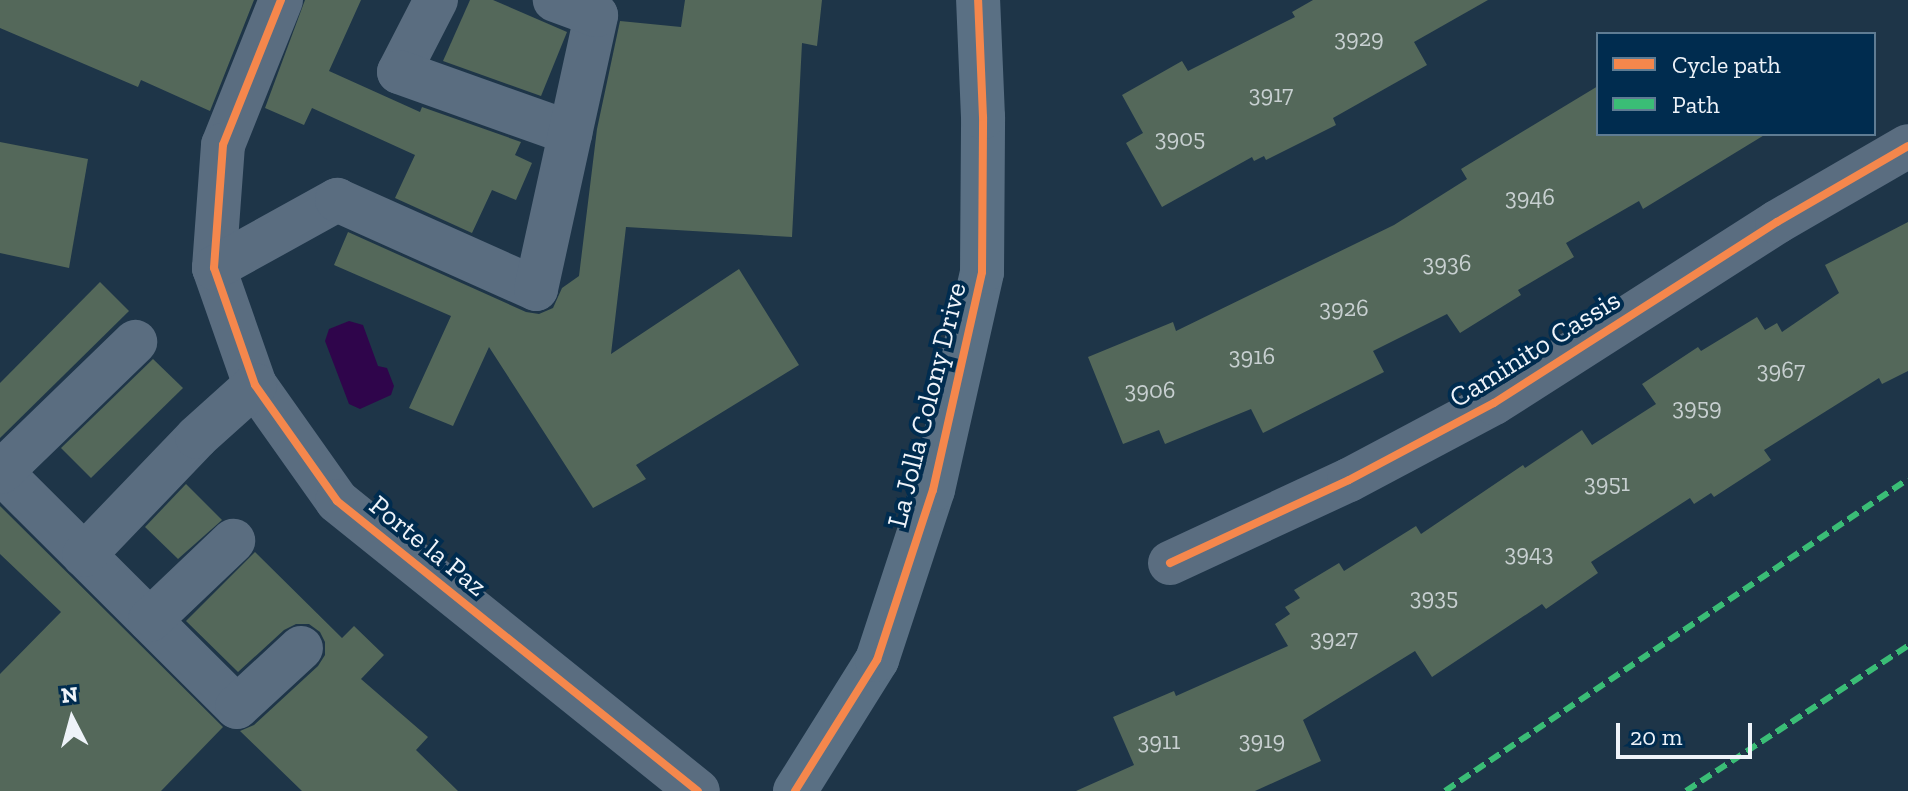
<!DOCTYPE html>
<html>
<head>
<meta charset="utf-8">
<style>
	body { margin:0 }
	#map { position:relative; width:1908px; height:791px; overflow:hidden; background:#1e3548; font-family:"Zilla Slab",serif }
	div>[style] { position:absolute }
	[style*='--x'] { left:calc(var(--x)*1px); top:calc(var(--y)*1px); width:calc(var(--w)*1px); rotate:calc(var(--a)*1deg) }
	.water>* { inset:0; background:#2f054b }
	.building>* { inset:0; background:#54685a }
	.street>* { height:44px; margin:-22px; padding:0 22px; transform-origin:22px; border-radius:22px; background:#5a6d80 }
	.secondary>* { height:44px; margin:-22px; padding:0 22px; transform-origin:22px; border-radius:22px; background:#5a7084 }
	.quiet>* { height:6px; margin-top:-3px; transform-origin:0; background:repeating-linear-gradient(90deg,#3abd76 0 12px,transparent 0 18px) }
	.cycleway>* { height:8px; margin:-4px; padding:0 4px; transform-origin:4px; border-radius:4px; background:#f5874c }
	span { translate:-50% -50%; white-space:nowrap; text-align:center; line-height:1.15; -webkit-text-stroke:8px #002c4f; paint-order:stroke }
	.number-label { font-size:24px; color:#c8d0d1 }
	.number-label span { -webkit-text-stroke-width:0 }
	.street-label { font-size:28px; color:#eef3f9 }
	.legend { position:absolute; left:1596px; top:32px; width:280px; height:104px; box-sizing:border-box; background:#002c4f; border:2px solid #5f7c93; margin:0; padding:10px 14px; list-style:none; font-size:24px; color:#eef3f9 }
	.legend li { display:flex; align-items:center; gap:16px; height:40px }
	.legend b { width:40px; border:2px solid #5f7c93 }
	.north { position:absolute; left:32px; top:679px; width:80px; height:80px; -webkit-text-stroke:6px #002c4f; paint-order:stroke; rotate:354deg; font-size:22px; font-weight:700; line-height:32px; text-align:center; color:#eef3f9 }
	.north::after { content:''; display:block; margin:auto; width:28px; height:36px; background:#eef3f9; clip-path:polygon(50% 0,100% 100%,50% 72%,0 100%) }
	.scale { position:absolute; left:1616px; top:723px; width:136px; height:36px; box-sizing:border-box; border:4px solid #eef3f9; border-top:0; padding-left:10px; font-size:24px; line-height:28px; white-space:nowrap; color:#eef3f9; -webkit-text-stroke:6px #002c4f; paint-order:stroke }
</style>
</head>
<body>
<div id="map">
	<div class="water">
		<i style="clip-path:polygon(349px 321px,363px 325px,378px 366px,387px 368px,394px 386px,391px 395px,360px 409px,349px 404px,325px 341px,329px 329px)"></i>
	</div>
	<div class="building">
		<i style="clip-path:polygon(0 0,254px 0,210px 111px,141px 80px,138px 87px,0 28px)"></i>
		<i style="clip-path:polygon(305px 0,361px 0,329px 71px,420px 112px,422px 107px,521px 142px,515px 155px,532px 163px,516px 200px,492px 190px,472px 233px,395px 198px,415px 155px,312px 108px,304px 125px,265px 108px)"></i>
		<i style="clip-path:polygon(470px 0,493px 0,567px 32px,541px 96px,443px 61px)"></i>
		<i style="clip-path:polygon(685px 0,822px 0,817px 46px,802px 43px,792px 237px,626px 227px,611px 354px,739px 269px,799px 365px,636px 465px,646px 479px,593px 508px,489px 347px,453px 426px,409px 408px,451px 316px,334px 265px,348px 232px,526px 312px,539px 314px,553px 308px,562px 288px,579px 276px,597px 129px,620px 21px,681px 27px)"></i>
		<i style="clip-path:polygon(1313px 0,1488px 0,1414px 42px,1427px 65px,1333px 118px,1336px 125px,1266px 160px,1264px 156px,1254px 161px,1252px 157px,1162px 207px,1126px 143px,1143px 133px,1122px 95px,1182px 61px,1188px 71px,1295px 17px,1292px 12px)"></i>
		<i style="clip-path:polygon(1598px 86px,1598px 134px,1766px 134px,1643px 209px,1639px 201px,1566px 243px,1574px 257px,1518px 290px,1521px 295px,1460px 333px,1447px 314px,1373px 351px,1384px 372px,1263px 433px,1251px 409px,1165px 444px,1159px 430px,1123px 444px,1088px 357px,1173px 322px,1176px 331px,1394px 225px,1467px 179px,1461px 169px)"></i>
		<i style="clip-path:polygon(0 142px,88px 159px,69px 268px,0 253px)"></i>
		<i style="clip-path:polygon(1908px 222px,1908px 371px,1882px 384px,1879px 378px,1764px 450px,1771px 460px,1714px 497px,1711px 493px,1694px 504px,1690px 498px,1591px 562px,1598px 573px,1546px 609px,1542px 604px,1432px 677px,1415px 651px,1303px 720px,1321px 761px,1255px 791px,1076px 791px,1134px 765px,1113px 717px,1174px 691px,1176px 696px,1288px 646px,1275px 624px,1290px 614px,1285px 607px,1300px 598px,1294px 590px,1339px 563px,1344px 571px,1416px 526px,1421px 534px,1523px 465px,1525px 468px,1582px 430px,1592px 445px,1656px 404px,1642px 384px,1698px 347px,1701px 351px,1757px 317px,1765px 330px,1777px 323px,1782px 332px,1839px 293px,1825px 265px)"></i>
		<i style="clip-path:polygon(100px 282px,129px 311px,0 438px,0 383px)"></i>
		<i style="clip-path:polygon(153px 359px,183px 388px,91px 478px,61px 448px)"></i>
		<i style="clip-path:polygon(186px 484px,222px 520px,178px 559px,145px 527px)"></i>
		<i style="clip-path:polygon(0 506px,223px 727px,161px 791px,0 791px,0 674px,61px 612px,0 554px)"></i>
		<i style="clip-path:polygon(255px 552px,342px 638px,354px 626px,384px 655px,361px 679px,428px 737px,416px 750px,458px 791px,302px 791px,240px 731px,254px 725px,318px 666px,325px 655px,325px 642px,320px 632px,309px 624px,296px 624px,284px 630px,238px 672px,186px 621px)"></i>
	</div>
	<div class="street">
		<i style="--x:281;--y:0;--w:156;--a:111.8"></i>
		<i style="--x:223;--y:145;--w:123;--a:94.2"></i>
		<i style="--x:214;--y:268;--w:124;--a:70.7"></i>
		<i style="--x:255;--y:385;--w:142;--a:54.7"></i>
		<i style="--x:337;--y:501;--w:463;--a:38.8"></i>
		<i style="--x:436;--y:0;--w:81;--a:117.2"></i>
		<i style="--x:399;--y:72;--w:182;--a:19.6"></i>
		<i style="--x:214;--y:268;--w:141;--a:-28.9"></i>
		<i style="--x:337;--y:200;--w:218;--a:24.1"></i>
		<i style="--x:536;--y:289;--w:280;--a:-77.6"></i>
		<i style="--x:596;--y:15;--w:44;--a:-159.9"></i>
		<i style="--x:0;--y:471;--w:334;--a:44.9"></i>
		<i style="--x:237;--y:707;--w:87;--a:-42.7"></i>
		<i style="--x:1;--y:472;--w:187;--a:-44.1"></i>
		<i style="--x:84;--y:555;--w:163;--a:-46.2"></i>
		<i style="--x:197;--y:437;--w:78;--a:-41.9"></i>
		<i style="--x:1170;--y:563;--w:197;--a:-24.9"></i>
		<i style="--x:1349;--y:480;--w:164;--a:-28"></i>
		<i style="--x:1494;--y:403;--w:336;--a:-32.6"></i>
		<i style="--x:1777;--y:222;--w:151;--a:-30.1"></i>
		<i style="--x:150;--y:620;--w:115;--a:-43.6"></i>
	</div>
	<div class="secondary">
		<i style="--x:795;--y:791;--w:155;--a:-58"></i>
		<i style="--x:877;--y:660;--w:179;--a:-71.8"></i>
		<i style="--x:933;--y:490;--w:223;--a:-77.3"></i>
		<i style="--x:982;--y:272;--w:155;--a:-89.6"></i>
		<i style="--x:983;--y:117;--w:117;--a:-92.4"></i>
	</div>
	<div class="quiet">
		<i style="--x:1445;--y:791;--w:558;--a:-33.97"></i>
		<i style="--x:1686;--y:791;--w:265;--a:-33.2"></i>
	</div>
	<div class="cycleway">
		<i style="--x:281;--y:0;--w:156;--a:111.8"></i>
		<i style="--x:223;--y:145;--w:123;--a:94.2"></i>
		<i style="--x:214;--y:268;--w:124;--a:70.7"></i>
		<i style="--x:255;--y:385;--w:142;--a:54.7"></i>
		<i style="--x:337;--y:501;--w:463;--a:38.8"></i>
		<i style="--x:1170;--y:563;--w:197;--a:-24.9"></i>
		<i style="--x:1349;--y:480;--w:164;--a:-28"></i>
		<i style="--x:1494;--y:403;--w:336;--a:-32.6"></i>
		<i style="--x:1777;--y:222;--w:151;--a:-30.1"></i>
		<i style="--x:795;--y:791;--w:155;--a:-58"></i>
		<i style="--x:877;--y:660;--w:179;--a:-71.8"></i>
		<i style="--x:933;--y:490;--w:223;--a:-77.3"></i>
		<i style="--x:982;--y:272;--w:155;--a:-89.6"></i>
		<i style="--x:983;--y:117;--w:117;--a:-92.4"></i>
	</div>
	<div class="number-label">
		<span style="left:1359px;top:38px">3929</span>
		<span style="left:1271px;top:94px">3917</span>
		<span style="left:1180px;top:138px">3905</span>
		<span style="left:1530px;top:197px">3946</span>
		<span style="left:1447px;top:263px">3936</span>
		<span style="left:1344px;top:308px">3926</span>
		<span style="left:1252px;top:356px">3916</span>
		<span style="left:1781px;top:370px">3967</span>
		<span style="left:1150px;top:390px">3906</span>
		<span style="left:1697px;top:407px">3959</span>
		<span style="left:1607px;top:483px">3951</span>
		<span style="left:1529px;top:553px">3943</span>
		<span style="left:1434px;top:597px">3935</span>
		<span style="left:1334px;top:638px">3927</span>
		<span style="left:1262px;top:740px">3919</span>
		<span style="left:1159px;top:741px">3911</span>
	</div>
	<div class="street-label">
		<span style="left:1535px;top:349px;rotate:-32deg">Caminito Cassis</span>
		<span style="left:927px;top:405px;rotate:-76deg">La Jolla Colony Drive</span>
		<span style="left:428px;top:546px;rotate:39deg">Porte la Paz</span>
	</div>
	<ul class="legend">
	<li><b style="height:10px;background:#f5874c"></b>Cycle path</li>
	<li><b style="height:10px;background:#3abd76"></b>Path</li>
	</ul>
	<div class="north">N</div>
	<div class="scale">20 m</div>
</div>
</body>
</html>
